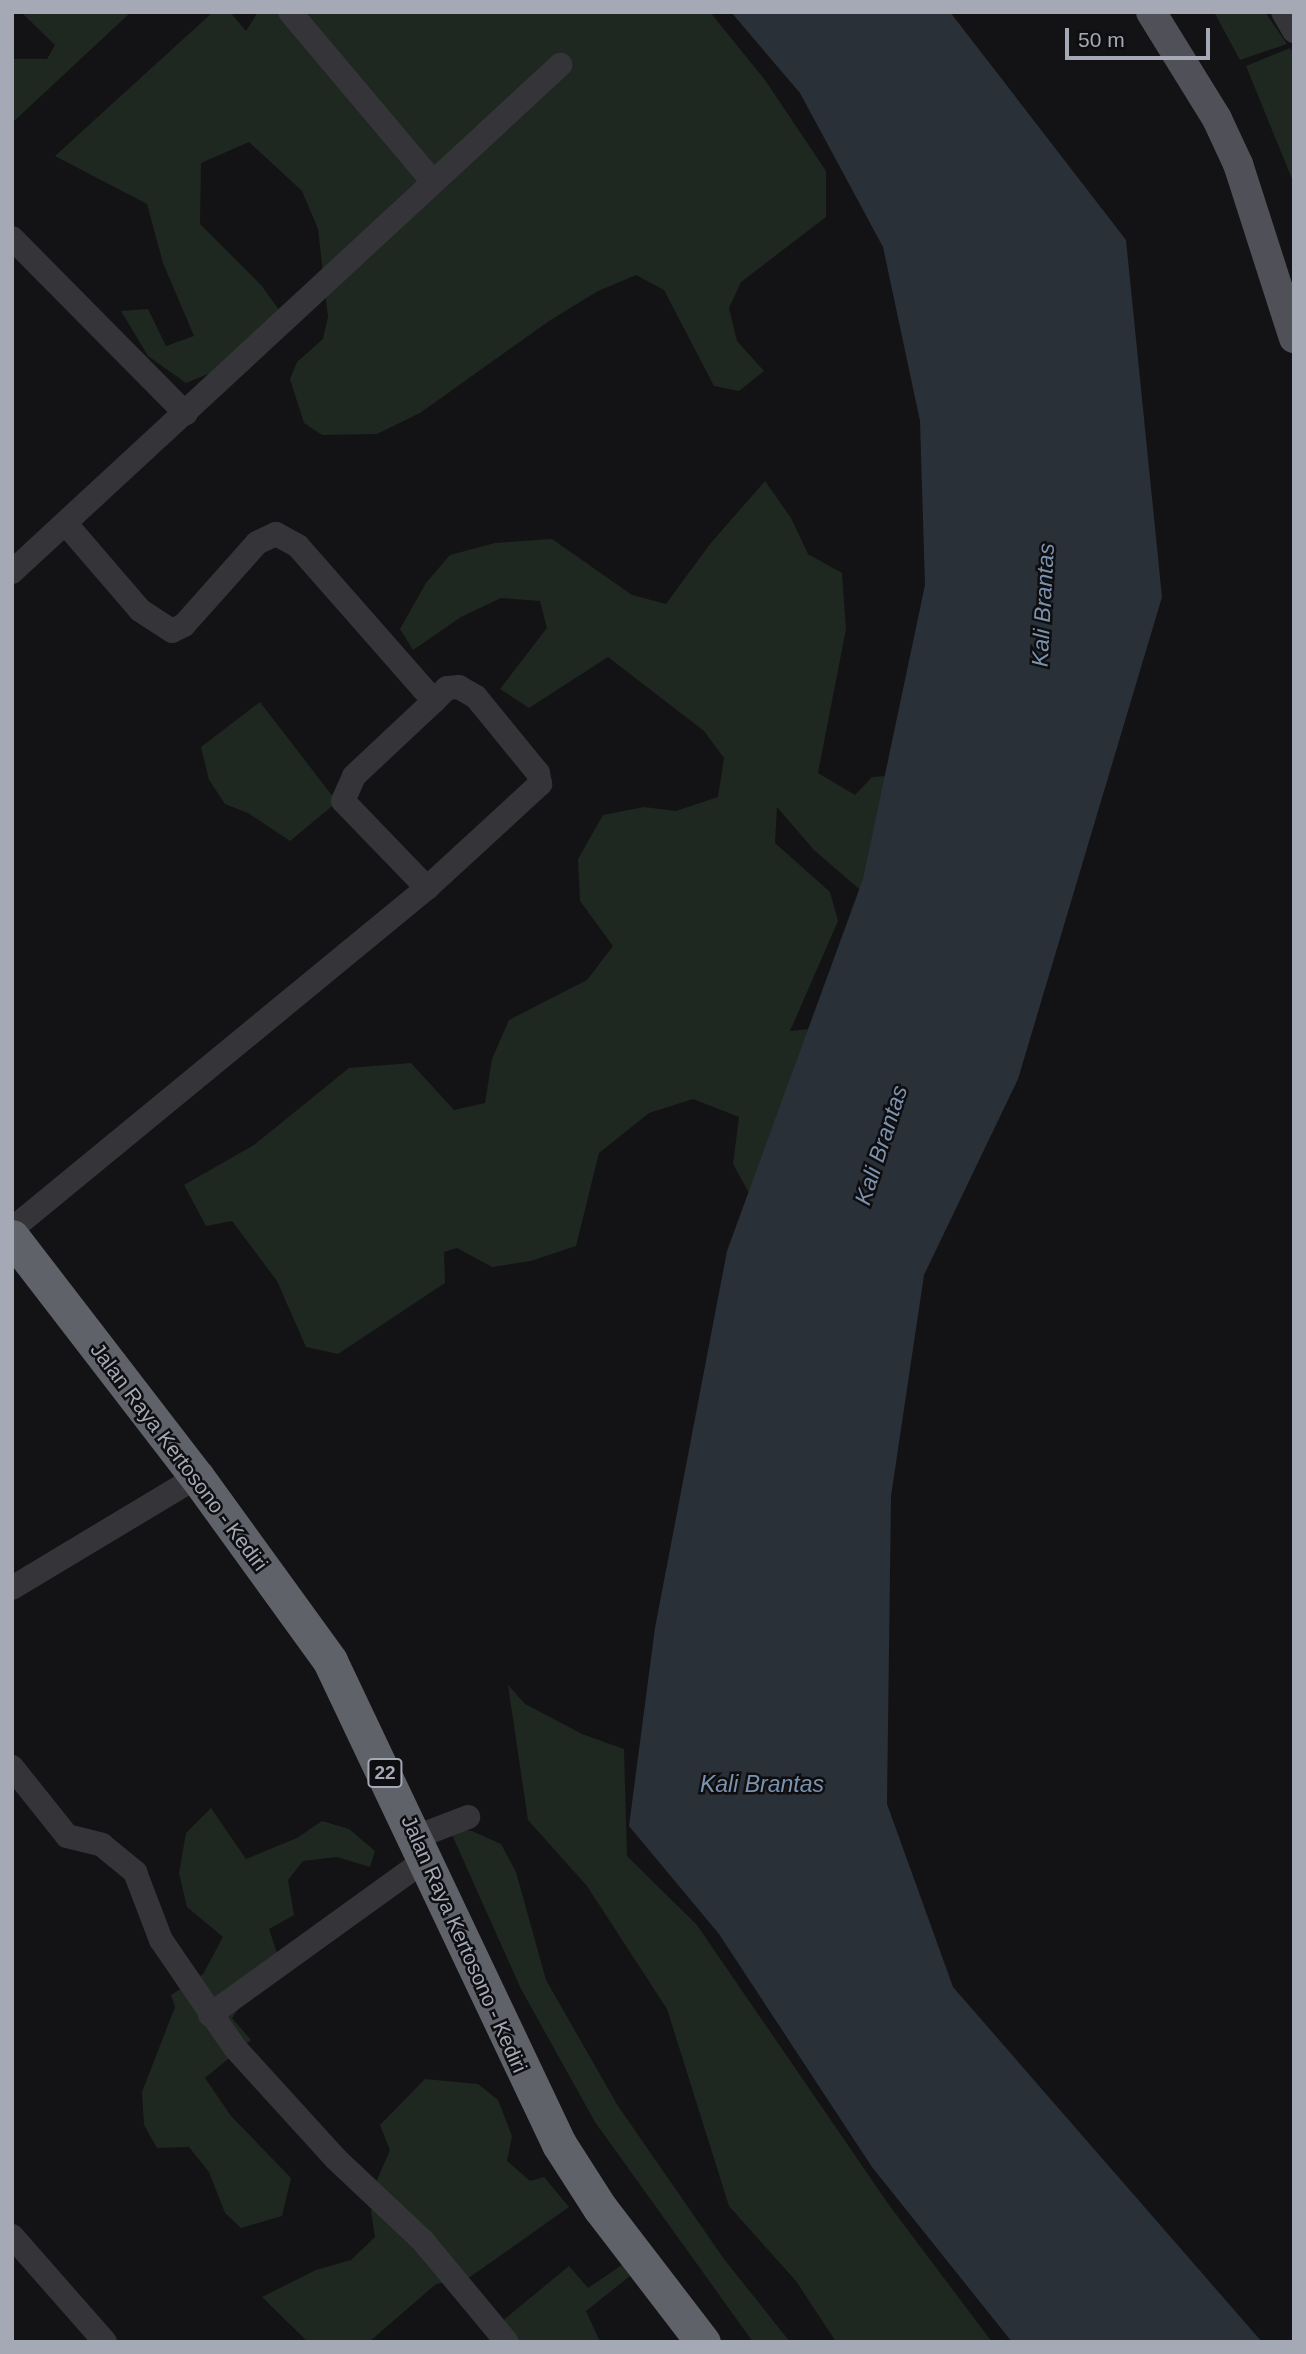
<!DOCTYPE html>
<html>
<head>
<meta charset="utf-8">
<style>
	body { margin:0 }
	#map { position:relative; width:1306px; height:2354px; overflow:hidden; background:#131315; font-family:Arial,sans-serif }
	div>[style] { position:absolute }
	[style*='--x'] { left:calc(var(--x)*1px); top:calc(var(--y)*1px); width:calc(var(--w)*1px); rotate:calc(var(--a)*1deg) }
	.green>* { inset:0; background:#1f2721 }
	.water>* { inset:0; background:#2a3038 }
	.minor>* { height:24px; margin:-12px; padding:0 12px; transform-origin:12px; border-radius:12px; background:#343439 }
	.major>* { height:30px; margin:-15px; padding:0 15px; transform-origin:15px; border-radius:15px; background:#505158 }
	.highway>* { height:35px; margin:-17.5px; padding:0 17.5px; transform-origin:17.5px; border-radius:17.5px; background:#60626a }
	span { translate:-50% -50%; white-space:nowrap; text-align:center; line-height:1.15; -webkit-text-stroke:5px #0e0e10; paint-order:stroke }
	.shield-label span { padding:2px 5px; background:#0e0e10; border:2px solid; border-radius:5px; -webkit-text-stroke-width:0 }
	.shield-label { font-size:19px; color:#a5a8b5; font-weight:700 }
	.street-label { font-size:21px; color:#a5a8b5 }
	.water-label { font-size:23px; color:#7c93b0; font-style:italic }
	.frame { position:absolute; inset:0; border:14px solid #a5a8b5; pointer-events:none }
	.scale { position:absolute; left:1065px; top:28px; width:145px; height:32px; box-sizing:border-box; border:4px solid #a5a8b5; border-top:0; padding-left:9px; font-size:21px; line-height:24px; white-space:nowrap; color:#a5a8b5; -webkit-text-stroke:5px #0e0e10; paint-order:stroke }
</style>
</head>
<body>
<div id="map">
	<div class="green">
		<i style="clip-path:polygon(21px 12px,131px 12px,12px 123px,12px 59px,47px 59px,55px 45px)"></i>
		<i style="clip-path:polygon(213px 12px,230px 12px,246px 31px,258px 12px,710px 12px,765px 80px,826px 171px,826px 217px,741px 282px,729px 308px,737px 341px,764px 371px,739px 391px,714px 386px,664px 290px,636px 275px,598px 291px,549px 321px,420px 413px,377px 434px,322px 435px,304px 423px,290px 379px,297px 362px,323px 339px,328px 317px,318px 229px,302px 191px,249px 142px,201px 163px,200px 224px,261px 285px,285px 318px,228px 366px,186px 383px,148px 356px,121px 311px,148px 309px,166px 346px,194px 336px,163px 263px,147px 204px,55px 156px)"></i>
		<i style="clip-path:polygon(1214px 12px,1265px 12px,1287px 44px,1240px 60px)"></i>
		<i style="clip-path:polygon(1290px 48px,1294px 54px,1294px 184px,1246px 66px)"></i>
		<i style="clip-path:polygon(765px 481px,791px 518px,808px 554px,842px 573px,846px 629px,818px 773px,855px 795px,872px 777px,913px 774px,880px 907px,814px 850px,777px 807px,775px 843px,830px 892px,838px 921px,790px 1031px,841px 1026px,755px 1204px,733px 1164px,739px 1117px,693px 1099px,649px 1113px,599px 1153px,576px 1246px,531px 1261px,492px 1267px,457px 1248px,444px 1252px,445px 1283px,338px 1354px,306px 1347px,277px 1281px,232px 1221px,206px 1226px,184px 1185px,254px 1145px,349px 1068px,411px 1063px,454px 1110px,485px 1103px,492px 1059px,509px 1020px,587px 980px,613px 946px,580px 901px,578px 859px,603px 815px,644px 807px,676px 811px,718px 797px,724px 758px,704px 731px,608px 657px,529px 708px,500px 689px,547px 628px,540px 601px,501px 598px,461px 617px,413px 650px,400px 629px,426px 583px,450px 555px,495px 543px,552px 539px,632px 595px,666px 604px,710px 544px)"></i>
		<i style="clip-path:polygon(260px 702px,337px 802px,290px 841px,248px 813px,225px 804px,209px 780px,201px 747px)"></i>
		<i style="clip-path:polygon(508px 1685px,525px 1704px,582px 1734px,624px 1749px,627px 1856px,697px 1925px,889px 2205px,992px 2342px,836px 2342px,796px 2281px,729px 2206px,667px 2009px,587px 1886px,528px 1820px)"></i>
		<i style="clip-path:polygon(211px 1808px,246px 1859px,297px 1838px,322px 1821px,349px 1829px,375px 1851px,370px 1867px,337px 1857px,303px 1861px,288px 1880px,294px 1915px,269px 1929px,277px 1953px,232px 2018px,251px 2040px,205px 2078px,231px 2116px,291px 2178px,282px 2216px,241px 2228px,225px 2213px,209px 2172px,189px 2147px,157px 2148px,144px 2125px,142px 2092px,175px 2007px,171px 1995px,203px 1974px,223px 1937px,187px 1907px,179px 1873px,186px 1833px)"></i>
		<i style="clip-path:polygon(449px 1828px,472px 1831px,501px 1844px,516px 1872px,546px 1980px,618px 2106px,724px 2259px,790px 2342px,753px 2342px,595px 2122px,521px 1989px)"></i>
		<i style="clip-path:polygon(425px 2079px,478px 2084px,498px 2100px,512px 2136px,507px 2161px,530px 2181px,544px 2177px,569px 2207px,470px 2277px,436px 2284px,369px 2342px,308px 2342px,262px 2297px,316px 2270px,351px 2260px,375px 2237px,371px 2212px,377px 2180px,390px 2150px,380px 2125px)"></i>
		<i style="clip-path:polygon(622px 2265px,630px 2276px,586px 2311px,600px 2342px,517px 2342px,501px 2322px,569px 2266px,588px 2288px)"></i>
	</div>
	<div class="water">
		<i style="clip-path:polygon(731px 12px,950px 12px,1126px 240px,1162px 597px,1018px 1079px,924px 1275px,891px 1496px,887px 1804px,953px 1987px,1262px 2342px,1012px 2342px,872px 2167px,719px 1934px,629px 1826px,655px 1628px,727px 1251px,863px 879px,925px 585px,920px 421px,883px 247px,800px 93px)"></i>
	</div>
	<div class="minor">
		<i style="--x:290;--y:12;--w:222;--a:49.9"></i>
		<i style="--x:1283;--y:12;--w:22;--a:60"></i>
		<i style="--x:12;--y:238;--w:247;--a:45.3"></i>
		<i style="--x:12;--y:572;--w:747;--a:-42.77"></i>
		<i style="--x:427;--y:888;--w:154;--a:-42.6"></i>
		<i style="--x:540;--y:784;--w:11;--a:-100"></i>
		<i style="--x:538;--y:773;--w:98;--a:-129.2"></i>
		<i style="--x:476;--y:697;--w:20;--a:-150"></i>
		<i style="--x:459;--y:687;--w:12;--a:175"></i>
		<i style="--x:447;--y:688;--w:18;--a:135"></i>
		<i style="--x:12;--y:1229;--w:537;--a:-39.41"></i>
		<i style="--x:427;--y:888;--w:121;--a:-134"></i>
		<i style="--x:343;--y:801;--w:27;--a:-66"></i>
		<i style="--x:354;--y:776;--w:110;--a:-43.2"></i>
		<i style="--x:434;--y:701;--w:206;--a:-131.3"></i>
		<i style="--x:298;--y:546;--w:25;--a:-151"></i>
		<i style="--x:276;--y:534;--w:21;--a:155"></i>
		<i style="--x:257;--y:543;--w:110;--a:131.7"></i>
		<i style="--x:184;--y:625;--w:13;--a:153"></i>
		<i style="--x:172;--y:631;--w:38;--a:-147"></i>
		<i style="--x:140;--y:610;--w:112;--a:-130.7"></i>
		<i style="--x:12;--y:1588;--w:216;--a:-31"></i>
		<i style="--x:12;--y:1767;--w:88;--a:51.4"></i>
		<i style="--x:67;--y:1836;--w:36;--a:14"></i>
		<i style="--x:102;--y:1845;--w:43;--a:39.3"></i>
		<i style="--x:135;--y:1872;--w:73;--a:69.1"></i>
		<i style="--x:161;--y:1940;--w:131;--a:55.6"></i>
		<i style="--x:235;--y:2048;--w:150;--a:47.7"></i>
		<i style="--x:336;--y:2159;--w:120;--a:43.3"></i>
		<i style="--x:423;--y:2241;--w:131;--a:50.3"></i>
		<i style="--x:416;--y:1837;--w:56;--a:-21"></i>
		<i style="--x:210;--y:2015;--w:265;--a:-35.8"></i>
		<i style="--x:12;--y:2236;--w:141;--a:48.7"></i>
	</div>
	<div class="major">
		<i style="--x:1151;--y:12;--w:126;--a:58.3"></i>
		<i style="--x:1217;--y:119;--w:50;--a:65"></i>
		<i style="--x:1238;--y:164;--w:183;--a:72.2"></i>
	</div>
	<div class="highway">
		<i style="--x:12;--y:1237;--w:303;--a:52.4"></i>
		<i style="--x:197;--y:1477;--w:227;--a:54.1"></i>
		<i style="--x:330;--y:1661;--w:535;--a:64.63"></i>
		<i style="--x:559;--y:2144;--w:76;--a:57.4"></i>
		<i style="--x:600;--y:2208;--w:169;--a:52.5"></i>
	</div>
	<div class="shield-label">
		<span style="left:385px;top:1773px">22</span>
	</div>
	<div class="street-label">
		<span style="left:179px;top:1457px;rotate:53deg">Jalan Raya Kertosono - Kediri</span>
		<span style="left:464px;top:1944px;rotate:66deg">Jalan Raya Kertosono - Kediri</span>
	</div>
	<div class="water-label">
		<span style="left:1043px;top:605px;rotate:-87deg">Kali Brantas</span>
		<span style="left:881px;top:1145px;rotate:-72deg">Kali Brantas</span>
		<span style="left:762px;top:1784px">Kali Brantas</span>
	</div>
	<div class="frame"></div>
	<div class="scale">50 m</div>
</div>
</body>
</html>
